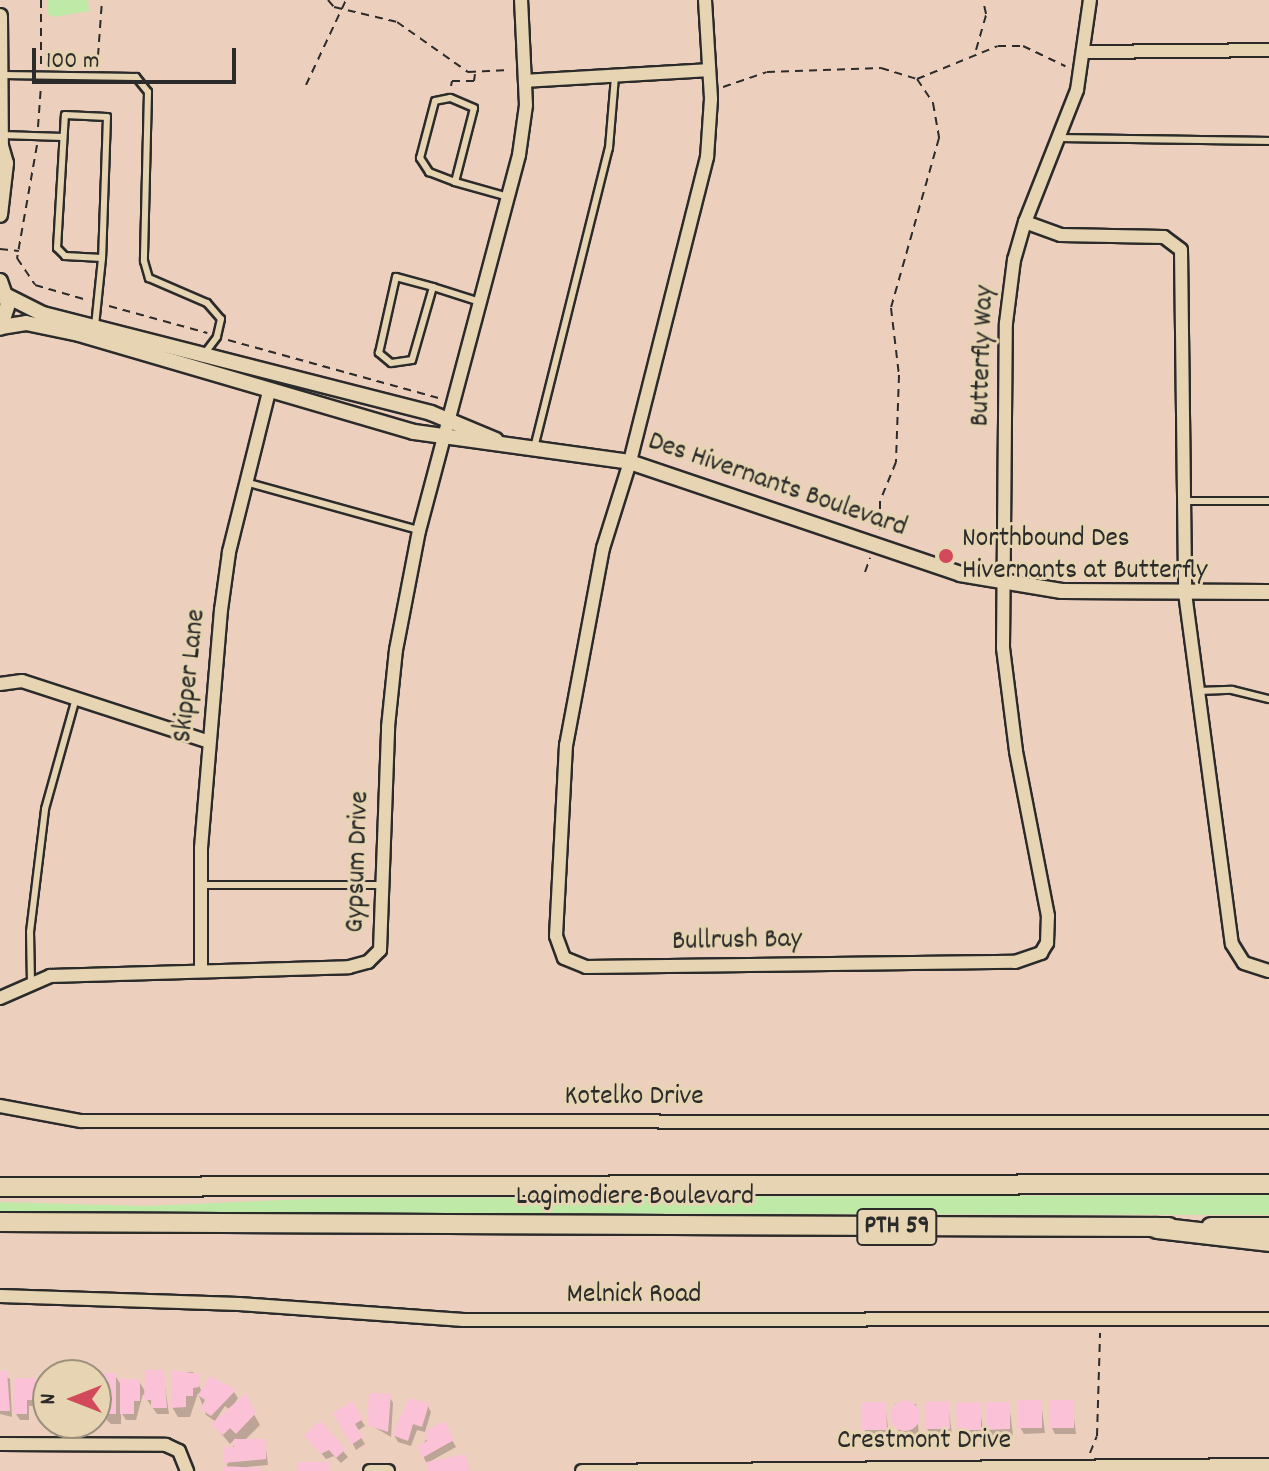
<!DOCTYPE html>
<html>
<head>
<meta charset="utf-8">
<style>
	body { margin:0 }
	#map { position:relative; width:1269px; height:1471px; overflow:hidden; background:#eccfbd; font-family:Dekko,sans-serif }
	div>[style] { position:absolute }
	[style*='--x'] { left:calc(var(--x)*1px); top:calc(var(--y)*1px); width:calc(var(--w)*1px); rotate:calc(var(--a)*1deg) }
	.green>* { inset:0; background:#bee9a6 }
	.shadow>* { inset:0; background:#0003 }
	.building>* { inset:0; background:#fbc2d7 }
	.round { border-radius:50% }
	.path>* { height:2px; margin-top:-1px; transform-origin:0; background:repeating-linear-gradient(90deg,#2b2b2b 0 8px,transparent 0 14px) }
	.roads { filter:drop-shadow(2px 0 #2b2b2b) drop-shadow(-2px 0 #2b2b2b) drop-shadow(0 2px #2b2b2b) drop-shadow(0 -2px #2b2b2b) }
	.service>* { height:6px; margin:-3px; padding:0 3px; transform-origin:3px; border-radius:3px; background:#e6d4b2 }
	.minor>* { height:12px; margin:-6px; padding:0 6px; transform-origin:6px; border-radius:6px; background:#e6d4b2 }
	.tertiary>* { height:14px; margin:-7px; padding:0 7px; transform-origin:7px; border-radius:7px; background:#e6d4b2 }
	.primary>* { height:18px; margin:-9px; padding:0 9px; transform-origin:9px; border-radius:9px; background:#e6d4b2 }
	.trunk>* { height:20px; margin:-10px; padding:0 10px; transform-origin:10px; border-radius:10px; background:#e6d4b2 }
	.dots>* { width:22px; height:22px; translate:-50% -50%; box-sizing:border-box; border:4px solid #e6d4b2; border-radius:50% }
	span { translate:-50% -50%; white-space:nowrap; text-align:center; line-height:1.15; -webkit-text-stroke:6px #e6d4b2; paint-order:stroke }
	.shield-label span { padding:2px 6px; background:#e6d4b2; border:2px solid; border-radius:6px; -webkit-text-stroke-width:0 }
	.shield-label { font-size:26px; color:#2b2b2b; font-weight:700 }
	.street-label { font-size:28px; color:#2b2b2b }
	.poi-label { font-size:28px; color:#2b2b2b }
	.left { translate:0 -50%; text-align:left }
	.north { position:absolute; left:32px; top:1359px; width:80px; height:80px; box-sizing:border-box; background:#e6d4b2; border:2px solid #9b907c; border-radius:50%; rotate:270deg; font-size:22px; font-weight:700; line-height:32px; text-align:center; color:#2b2b2b }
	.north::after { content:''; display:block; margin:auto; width:28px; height:36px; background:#d1495b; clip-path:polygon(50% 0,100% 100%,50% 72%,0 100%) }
	.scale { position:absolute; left:32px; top:48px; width:204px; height:36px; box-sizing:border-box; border:4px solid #2b2b2b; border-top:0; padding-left:10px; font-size:24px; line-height:28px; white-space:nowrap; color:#2b2b2b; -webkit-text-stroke:6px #e6d4b2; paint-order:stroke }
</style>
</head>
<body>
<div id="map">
	<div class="green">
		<i style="clip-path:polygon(47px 0,88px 0,89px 11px,54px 17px,47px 14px)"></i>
		<i style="clip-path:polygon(1269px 1195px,1269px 1215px,0 1212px,0 1202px,146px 1206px,331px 1198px)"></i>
	</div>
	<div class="shadow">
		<i style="clip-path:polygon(163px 1372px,169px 1414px,157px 1414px,143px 1394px,136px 1420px,126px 1420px,121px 1412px,121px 1424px,111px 1424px,100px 1414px,96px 1375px,115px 1375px,122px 1387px,139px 1381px,146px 1393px)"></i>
		<i style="clip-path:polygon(174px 1372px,193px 1372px,202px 1392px,234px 1392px,238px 1398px,233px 1406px,244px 1397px,260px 1425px,244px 1441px,265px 1441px,268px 1465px,246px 1467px,261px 1471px,225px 1471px,236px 1438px,230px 1444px,214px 1425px,230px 1410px,225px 1406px,215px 1421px,206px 1415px,198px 1393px,190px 1417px,178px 1417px,172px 1407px)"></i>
		<i style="clip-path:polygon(0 1373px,10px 1379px,12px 1417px,0 1414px)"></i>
		<i style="clip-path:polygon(34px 1380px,38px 1406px,29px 1406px,29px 1420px,20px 1420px,16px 1414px)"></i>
		<i style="clip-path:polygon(389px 1396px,393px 1403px,391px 1437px,369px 1424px)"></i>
		<i style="clip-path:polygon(1041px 1402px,1045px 1433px,1024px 1434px,1020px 1427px)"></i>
		<i style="clip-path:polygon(1072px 1402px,1076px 1434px,1055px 1434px,1052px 1428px)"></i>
		<i style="clip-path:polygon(948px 1403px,952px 1435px,931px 1435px,927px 1429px)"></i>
		<i style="clip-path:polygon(351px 1404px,365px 1426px,357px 1431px,365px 1444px,356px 1450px,336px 1413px)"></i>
		<i style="clip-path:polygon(885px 1404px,889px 1435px,868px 1436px,864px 1429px)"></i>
		<i style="clip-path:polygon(895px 1404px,916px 1404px,919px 1435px,899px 1435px)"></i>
		<i style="clip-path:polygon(979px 1404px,984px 1436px,962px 1436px,959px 1430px)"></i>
		<i style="clip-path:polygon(1009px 1404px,1013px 1435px,992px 1435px,988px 1429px)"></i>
		<i style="clip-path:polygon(428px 1406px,431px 1412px,425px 1432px,417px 1430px,411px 1446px,398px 1442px,394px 1435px)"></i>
		<i style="clip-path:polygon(320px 1424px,348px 1457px,341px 1463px,334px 1456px,326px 1459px,307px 1436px)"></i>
		<i style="clip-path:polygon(443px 1424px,456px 1447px,429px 1462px,464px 1456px,470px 1471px,430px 1471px,419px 1447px)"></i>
	</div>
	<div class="building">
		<i style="clip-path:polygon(145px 1370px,164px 1370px,167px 1408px,151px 1408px,151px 1400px,144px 1400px)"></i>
		<i style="clip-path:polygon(172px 1370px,199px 1374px,199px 1387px,193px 1388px,193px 1396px,186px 1396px,186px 1407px,170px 1408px)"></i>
		<i style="clip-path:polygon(0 1371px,7px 1371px,10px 1411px,0 1411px)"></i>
		<i style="clip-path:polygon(96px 1373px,116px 1373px,116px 1414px,103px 1414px,103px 1405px,96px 1405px)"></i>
		<i style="clip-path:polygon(42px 1375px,48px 1375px,48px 1403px,42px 1403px)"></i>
		<i style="clip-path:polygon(210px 1376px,236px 1390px,211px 1416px,200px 1409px,205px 1400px,198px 1395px)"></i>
		<i style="clip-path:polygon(14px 1378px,35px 1378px,36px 1400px,27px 1400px,27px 1414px,14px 1414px)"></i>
		<i style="clip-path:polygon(120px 1379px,140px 1379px,140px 1401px,134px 1401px,134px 1414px,120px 1414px)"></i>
		<i style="clip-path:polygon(369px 1393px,391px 1394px,388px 1432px,367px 1425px)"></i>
		<i style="clip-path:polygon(245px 1394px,256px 1413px,236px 1434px,230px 1428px,223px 1435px,211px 1424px)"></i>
		<i style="clip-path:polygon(409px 1398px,429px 1404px,422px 1427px,413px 1424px,408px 1441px,392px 1435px)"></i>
		<i style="clip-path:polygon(1018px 1400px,1042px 1400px,1042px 1428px,1018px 1428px)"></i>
		<i style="clip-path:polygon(1049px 1400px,1074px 1400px,1074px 1428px,1050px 1428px)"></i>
		<i style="clip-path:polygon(352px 1401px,363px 1419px,355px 1424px,363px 1437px,351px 1445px,333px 1413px)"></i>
		<i style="clip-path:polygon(949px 1401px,950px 1429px,925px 1429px,925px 1402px)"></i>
		<i class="round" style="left:890px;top:1401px;width:30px;height:30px"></i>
		<i style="clip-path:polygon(862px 1402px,886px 1402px,887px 1430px,862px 1430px)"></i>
		<i style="clip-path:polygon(981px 1402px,981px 1430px,957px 1430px,956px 1403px)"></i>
		<i style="clip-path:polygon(986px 1402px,1010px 1402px,1010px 1429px,986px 1430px)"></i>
		<i style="clip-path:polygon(320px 1421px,346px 1449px,336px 1458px,329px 1450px,321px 1454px,304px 1435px)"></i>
		<i style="clip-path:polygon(444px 1421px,454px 1440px,422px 1458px,417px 1446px,427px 1441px,425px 1431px)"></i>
		<i style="clip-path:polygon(234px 1439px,266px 1439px,266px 1459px,224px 1463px,224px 1447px,234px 1447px)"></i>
		<i style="clip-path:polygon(465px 1454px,470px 1471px,428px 1471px,426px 1462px)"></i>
		<i style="clip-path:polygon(297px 1462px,329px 1462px,329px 1471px,297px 1471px)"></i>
		<i style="clip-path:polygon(223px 1466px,261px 1468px,261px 1471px,223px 1471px)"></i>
	</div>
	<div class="path">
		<i style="--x:41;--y:0;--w:67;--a:90"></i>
		<i style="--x:328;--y:0;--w:9;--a:49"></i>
		<i style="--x:334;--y:7;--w:65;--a:13.4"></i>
		<i style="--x:397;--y:22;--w:87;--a:35.2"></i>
		<i style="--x:468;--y:72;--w:41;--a:-2.8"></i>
		<i style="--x:976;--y:50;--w:37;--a:-74"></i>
		<i style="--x:986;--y:14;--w:14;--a:-102"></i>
		<i style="--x:98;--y:56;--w:56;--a:-85.9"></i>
		<i style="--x:917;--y:79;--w:87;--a:-22.2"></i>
		<i style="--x:998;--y:46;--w:25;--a:0"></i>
		<i style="--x:1023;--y:46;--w:47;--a:25.5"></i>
		<i style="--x:306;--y:85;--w:94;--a:-64.8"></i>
		<i style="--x:451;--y:86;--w:5;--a:-79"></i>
		<i style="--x:452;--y:81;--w:22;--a:0"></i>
		<i style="--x:474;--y:81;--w:7;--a:-82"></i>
		<i style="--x:723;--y:87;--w:46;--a:-18.8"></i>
		<i style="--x:767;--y:72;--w:114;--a:-2"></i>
		<i style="--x:881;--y:68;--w:38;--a:17"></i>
		<i style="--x:917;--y:79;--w:29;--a:56"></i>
		<i style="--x:933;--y:103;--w:36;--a:80"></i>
		<i style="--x:939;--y:138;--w:177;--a:105.8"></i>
		<i style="--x:891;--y:308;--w:67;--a:83.2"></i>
		<i style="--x:899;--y:375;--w:87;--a:92"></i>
		<i style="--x:896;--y:462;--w:42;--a:112.3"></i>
		<i style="--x:880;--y:501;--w:29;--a:90"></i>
		<i style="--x:38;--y:127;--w:42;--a:-85.9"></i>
		<i style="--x:37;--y:145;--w:115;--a:100"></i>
		<i style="--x:17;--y:258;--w:32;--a:56"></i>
		<i style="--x:35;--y:285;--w:54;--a:16.1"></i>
		<i style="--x:0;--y:249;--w:19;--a:6"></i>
		<i style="--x:109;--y:306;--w:102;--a:15.4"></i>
		<i style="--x:228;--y:340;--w:222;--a:15.4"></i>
		<i style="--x:865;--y:572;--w:15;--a:-70"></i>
		<i style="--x:1090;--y:1453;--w:18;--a:-68"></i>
		<i style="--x:1097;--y:1436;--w:103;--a:-88.3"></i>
	</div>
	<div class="roads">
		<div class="service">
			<i style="--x:3;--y:75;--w:133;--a:0.9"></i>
			<i style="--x:136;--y:77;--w:19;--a:51"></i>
			<i style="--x:148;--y:92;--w:169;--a:91.4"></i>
			<i style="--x:144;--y:261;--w:18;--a:74"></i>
			<i style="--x:149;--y:278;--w:63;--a:23.3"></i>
			<i style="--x:207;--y:303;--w:21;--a:49"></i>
			<i style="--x:221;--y:319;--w:18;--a:103"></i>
			<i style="--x:217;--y:337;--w:21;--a:127"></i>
			<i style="--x:2;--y:135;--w:61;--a:1.9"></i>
			<i style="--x:1062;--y:138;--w:207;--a:0.8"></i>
			<i style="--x:455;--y:182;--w:76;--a:-75.6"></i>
			<i style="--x:474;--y:108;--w:26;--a:-157"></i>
			<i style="--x:450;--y:98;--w:15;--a:169"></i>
			<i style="--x:435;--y:101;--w:59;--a:104.7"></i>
			<i style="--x:420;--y:158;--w:17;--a:57"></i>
			<i style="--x:429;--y:172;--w:28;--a:21"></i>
			<i style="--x:455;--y:182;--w:55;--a:15.8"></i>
			<i style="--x:433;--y:287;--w:76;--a:106"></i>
			<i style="--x:412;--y:360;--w:21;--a:172"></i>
			<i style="--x:391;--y:363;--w:16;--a:-140"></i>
			<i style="--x:379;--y:353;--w:78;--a:-77.4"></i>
			<i style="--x:396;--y:277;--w:38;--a:15"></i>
			<i style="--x:433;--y:287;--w:49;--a:17.7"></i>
			<i style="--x:95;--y:326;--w:68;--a:-84.1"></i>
			<i style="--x:102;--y:258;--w:37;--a:-177"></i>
			<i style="--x:65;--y:256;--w:11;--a:-135"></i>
			<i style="--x:57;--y:248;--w:133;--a:-86.6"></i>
			<i style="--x:65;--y:115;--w:42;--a:2.7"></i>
			<i style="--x:107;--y:117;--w:141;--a:92"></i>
			<i style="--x:534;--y:448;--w:309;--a:-76"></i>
			<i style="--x:609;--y:148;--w:71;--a:-85.2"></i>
			<i style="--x:245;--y:482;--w:180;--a:15.5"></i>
			<i style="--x:1185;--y:501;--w:84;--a:0"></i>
			<i style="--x:1198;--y:691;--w:34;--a:-2"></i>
			<i style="--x:1232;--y:690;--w:38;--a:14"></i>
			<i style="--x:201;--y:885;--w:180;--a:0"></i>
			<i style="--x:31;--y:983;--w:51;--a:-91.1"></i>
			<i style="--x:30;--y:932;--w:124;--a:-83"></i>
			<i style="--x:45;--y:809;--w:115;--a:-74.4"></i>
		</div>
		<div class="minor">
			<i style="--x:705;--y:0;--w:99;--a:86.5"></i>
			<i style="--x:711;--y:99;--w:58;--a:93.9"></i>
			<i style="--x:707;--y:157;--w:315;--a:104.2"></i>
			<i style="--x:630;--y:462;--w:90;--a:107.4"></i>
			<i style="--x:603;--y:548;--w:200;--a:100.6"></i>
			<i style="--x:566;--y:745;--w:191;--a:93"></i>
			<i style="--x:556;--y:936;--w:23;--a:70"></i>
			<i style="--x:564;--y:958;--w:24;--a:22"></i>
			<i style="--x:586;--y:967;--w:429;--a:-0.7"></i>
			<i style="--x:1015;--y:962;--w:28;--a:-19"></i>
			<i style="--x:1041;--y:953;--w:12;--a:-59"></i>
			<i style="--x:1047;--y:943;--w:27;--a:-88"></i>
			<i style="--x:1048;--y:916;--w:168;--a:-101"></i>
			<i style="--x:1016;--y:751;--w:104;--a:-97.2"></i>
			<i style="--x:1003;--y:648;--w:325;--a:-89.5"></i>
			<i style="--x:1006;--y:323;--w:64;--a:-82.8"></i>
			<i style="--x:1014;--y:260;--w:40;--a:-74"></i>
			<i style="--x:1025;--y:222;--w:142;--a:-68.5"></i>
			<i style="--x:1077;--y:90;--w:91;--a:-81.8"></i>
			<i style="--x:1086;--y:52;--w:183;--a:-0.6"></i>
			<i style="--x:525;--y:81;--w:184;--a:-3.4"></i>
			<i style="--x:1025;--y:222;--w:38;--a:20"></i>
			<i style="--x:1061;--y:235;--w:103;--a:1.1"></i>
			<i style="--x:1164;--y:237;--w:21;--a:37"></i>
			<i style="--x:1181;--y:250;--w:343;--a:89.3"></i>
			<i style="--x:1185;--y:593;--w:354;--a:82.4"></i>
			<i style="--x:1232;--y:944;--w:22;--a:58"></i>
			<i style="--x:1244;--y:963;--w:26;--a:18"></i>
			<i style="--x:0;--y:684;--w:22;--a:-8"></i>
			<i style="--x:22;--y:681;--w:194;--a:18"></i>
			<i style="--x:201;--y:970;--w:122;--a:-90"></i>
			<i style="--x:201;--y:848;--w:239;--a:-85.2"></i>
			<i style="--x:221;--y:610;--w:59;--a:-82.1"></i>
			<i style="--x:229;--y:552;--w:165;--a:-76"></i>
			<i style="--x:0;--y:998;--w:55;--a:-23.7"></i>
			<i style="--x:50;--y:976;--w:299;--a:-1.7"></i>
			<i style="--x:349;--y:967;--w:20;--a:-15"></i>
			<i style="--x:368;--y:962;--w:17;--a:-45"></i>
			<i style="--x:380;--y:950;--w:223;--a:-87.9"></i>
			<i style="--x:388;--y:727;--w:77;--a:-84.1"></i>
			<i style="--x:396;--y:650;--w:121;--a:-79.1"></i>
			<i style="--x:419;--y:531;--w:389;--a:-75.1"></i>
			<i style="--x:519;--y:155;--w:50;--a:-82"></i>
			<i style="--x:526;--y:105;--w:105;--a:-92.7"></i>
			<i style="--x:0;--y:1106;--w:82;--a:10.5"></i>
			<i style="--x:81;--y:1121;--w:1188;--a:0.05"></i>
			<i style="--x:0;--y:1296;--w:239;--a:1.9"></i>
			<i style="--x:239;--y:1304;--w:225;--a:4.1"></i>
			<i style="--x:463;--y:1320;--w:806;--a:-0.07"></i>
			<i style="--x:0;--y:1444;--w:166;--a:0.3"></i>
			<i style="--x:166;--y:1445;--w:14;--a:25"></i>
			<i style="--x:179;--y:1451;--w:22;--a:68"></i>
			<i style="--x:370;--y:1471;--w:18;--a:0"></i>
			<i style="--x:582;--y:1471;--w:687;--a:-0.5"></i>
		</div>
		<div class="tertiary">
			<i style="--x:0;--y:16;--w:130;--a:89.6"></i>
			<i style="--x:1;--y:146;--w:18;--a:74"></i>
			<i style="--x:6;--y:163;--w:52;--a:96.6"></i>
			<i style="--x:0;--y:281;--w:24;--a:71"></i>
			<i style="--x:8;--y:304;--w:25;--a:108"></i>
			<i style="--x:7;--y:296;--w:40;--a:26.6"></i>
			<i style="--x:43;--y:314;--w:400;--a:14.3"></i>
			<i style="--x:431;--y:413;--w:70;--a:22.6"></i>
			<i style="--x:1;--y:327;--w:25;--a:-9"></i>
			<i style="--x:26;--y:323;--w:54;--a:11.7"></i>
			<i style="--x:79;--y:334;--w:349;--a:16.3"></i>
			<i style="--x:414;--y:432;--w:218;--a:7.9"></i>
			<i style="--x:630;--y:462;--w:348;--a:18.7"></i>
			<i style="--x:960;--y:574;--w:103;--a:9.5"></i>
			<i style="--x:1062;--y:591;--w:207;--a:0.3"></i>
		</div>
		<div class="primary">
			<i style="--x:0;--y:1187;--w:1269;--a:-0.14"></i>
			<i style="--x:0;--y:1222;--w:1169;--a:0.25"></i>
			<i style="--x:1211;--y:1227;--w:58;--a:0"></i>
		</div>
		<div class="trunk">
			<i style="--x:1157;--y:1228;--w:113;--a:6.6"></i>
		</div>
	</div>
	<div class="dots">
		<i style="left:946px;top:556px;background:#d1495b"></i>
	</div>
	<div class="shield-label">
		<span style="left:897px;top:1227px">PTH 59</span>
	</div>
	<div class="street-label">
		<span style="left:984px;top:356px;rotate:-88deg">Butterfly Way</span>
		<span style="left:777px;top:486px;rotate:19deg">Des Hivernants Boulevard</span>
		<span style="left:191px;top:676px;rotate:-84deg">Skipper Lane</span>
		<span style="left:359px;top:862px;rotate:-88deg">Gypsum Drive</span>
		<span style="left:737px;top:942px;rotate:-1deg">Bullrush Bay</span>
		<span style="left:634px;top:1098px">Kotelko Drive</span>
		<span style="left:635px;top:1198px">Lagimodiere Boulevard</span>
		<span style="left:634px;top:1296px">Melnick Road</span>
		<span style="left:924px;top:1442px">Crestmont Drive</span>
	</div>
	<div class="poi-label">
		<span class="left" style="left:962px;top:556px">Northbound Des<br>Hivernants at Butterfly</span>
	</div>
	<div class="north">N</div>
	<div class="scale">100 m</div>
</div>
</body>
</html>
